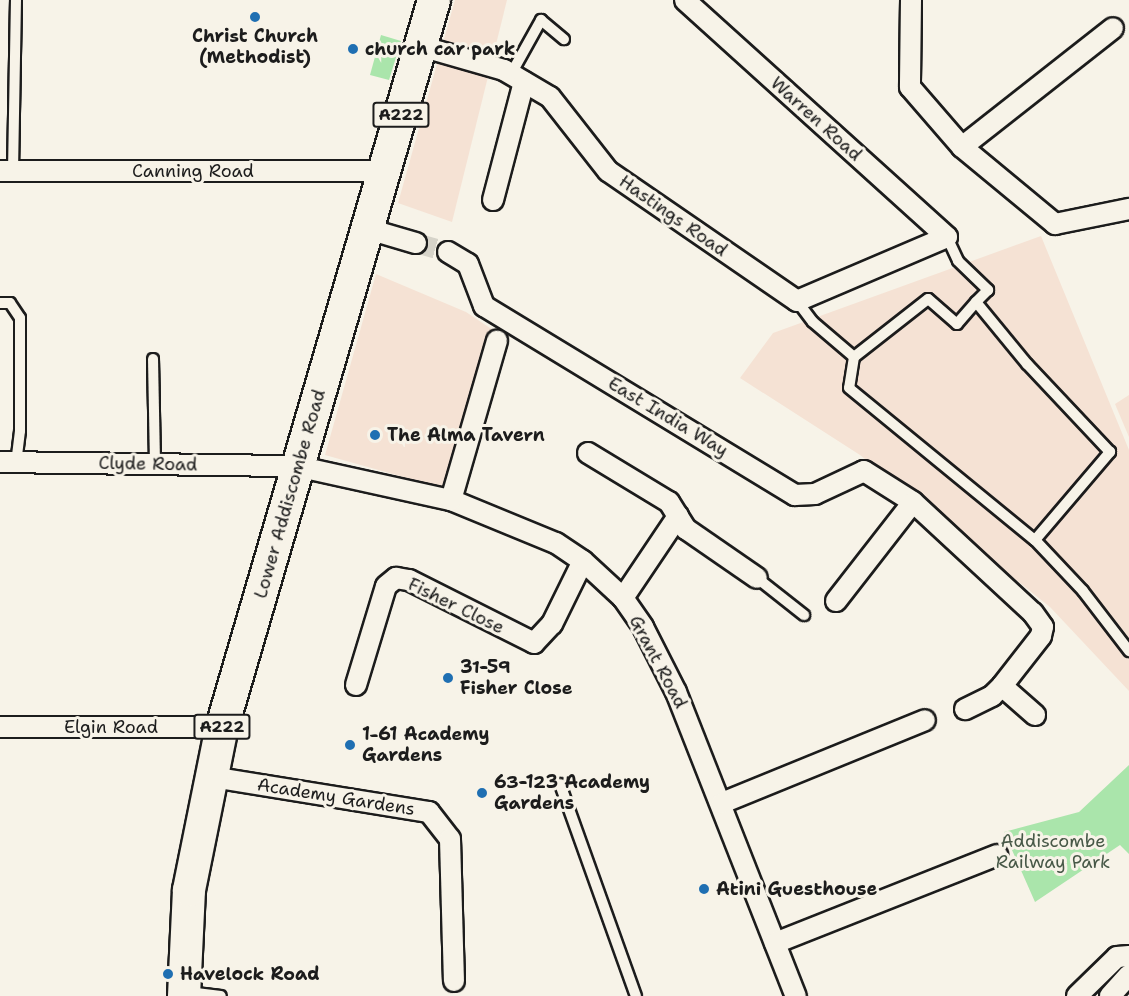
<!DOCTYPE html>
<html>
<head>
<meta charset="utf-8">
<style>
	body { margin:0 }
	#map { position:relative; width:1129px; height:996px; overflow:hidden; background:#f7f3e8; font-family:"Shantell Sans",sans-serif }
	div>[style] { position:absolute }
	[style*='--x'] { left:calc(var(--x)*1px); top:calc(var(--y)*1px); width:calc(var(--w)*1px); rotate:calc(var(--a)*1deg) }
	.built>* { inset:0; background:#f5e2d4 }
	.green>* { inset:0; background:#aae5ab }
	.minor-tunnel>* { height:20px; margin-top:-10px; transform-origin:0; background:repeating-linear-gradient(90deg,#d6d3c9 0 20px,transparent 0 30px) }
	.roads { filter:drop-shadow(2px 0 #1c1c1c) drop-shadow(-2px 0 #1c1c1c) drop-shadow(0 2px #1c1c1c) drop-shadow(0 -2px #1c1c1c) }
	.service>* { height:10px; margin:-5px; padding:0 5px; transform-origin:5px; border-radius:5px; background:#f7f3e8 }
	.minor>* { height:20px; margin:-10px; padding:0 10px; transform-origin:10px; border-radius:10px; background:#f7f3e8 }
	.primary>* { height:32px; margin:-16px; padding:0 16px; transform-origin:16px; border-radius:16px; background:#f7f3e8 }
	.dots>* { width:16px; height:16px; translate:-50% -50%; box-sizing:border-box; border:3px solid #f7f3e8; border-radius:50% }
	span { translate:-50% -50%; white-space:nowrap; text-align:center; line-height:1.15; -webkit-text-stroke:6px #f7f3e8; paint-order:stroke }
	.shield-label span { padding:2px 4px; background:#f7f3e8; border:2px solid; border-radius:4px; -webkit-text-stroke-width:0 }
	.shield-label { font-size:16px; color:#1c1c1c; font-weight:700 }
	.poi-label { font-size:18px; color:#1c1c1c; font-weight:700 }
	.left { translate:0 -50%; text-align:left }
	.street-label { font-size:18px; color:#1c1c1c }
	.park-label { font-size:18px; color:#475847 }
</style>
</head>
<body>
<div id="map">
	<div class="built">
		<i style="clip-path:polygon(455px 0,507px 0,452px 222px,398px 203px)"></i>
		<i style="clip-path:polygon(1041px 236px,1129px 450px,1129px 691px,1050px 607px,860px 455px,740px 378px,773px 333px)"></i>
		<i style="clip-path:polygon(376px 274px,466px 312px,496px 332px,450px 490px,325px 455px)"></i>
		<i style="clip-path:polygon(1129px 395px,1129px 437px,1115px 404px)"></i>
	</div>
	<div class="green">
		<i style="clip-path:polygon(381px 35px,401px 41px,389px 80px,370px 75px)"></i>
		<i style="clip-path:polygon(1129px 765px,1129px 854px,1120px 845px,1035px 902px,1004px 832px,1079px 812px)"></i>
	</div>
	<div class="minor-tunnel">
		<i style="--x:416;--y:243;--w:33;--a:16"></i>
	</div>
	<div class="roads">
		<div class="service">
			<i style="--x:511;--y:74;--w:62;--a:-60.9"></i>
			<i style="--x:541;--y:20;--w:30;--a:40"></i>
			<i style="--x:13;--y:171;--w:171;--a:-89"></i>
			<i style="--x:947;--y:237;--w:26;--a:65"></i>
			<i style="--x:958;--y:261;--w:42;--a:44"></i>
			<i style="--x:988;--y:290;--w:17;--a:135"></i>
			<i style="--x:976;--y:302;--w:29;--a:131"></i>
			<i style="--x:957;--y:324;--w:38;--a:-139"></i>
			<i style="--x:928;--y:299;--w:94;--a:141.9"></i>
			<i style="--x:854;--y:357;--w:31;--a:99"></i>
			<i style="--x:849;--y:388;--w:240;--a:39.3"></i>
			<i style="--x:1035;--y:540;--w:116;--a:-49.6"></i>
			<i style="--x:1110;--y:452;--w:121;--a:-133.3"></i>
			<i style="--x:1027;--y:364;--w:80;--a:-129.4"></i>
			<i style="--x:797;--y:301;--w:26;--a:53"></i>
			<i style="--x:813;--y:322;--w:54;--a:40.5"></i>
			<i style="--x:0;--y:303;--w:10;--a:0"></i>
			<i style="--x:10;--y:303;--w:18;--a:56"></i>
			<i style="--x:20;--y:318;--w:113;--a:90"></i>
			<i style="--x:20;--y:431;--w:31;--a:97"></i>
			<i style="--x:153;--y:359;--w:105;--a:88.9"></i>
			<i style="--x:1035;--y:540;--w:70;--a:46.7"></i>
			<i style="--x:1083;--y:591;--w:76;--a:52.5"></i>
			<i style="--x:757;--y:578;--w:60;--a:38.2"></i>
			<i style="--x:560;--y:784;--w:225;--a:70.3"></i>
			<i style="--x:188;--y:992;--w:33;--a:7"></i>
		</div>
		<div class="minor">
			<i style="--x:911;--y:0;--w:87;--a:90.7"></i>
			<i style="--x:910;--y:87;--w:79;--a:49.1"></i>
			<i style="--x:962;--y:147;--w:121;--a:39.6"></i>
			<i style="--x:1055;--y:224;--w:76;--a:-11.5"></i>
			<i style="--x:420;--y:46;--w:87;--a:15.9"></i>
			<i style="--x:504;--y:70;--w:53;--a:30.4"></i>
			<i style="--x:550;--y:97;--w:94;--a:51.9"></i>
			<i style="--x:608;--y:171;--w:229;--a:34.5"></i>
			<i style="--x:797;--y:301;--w:163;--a:-23.1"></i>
			<i style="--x:947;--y:237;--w:353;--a:-137.9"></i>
			<i style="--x:962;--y:147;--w:192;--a:-38.2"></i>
			<i style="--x:0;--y:171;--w:385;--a:0"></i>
			<i style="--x:493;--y:200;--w:122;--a:-75.3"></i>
			<i style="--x:368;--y:229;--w:50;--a:16.3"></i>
			<i style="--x:448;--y:252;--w:23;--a:31"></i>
			<i style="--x:468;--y:264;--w:45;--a:69.1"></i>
			<i style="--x:484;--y:306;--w:364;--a:31.3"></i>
			<i style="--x:795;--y:495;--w:20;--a:-3"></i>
			<i style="--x:815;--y:494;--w:54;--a:-25.1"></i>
			<i style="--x:864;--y:471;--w:58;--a:32.3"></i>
			<i style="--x:913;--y:502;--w:163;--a:42.8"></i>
			<i style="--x:1033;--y:613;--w:17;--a:54"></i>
			<i style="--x:1043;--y:627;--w:9;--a:103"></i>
			<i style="--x:1041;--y:636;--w:63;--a:128"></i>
			<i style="--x:1002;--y:686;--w:14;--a:135"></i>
			<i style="--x:992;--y:696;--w:30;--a:154"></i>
			<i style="--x:588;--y:453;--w:95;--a:31.2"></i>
			<i style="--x:669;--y:502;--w:32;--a:58"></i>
			<i style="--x:686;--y:529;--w:86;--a:34.6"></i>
			<i style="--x:0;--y:462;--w:296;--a:0.8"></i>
			<i style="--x:296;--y:466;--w:159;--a:12.4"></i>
			<i style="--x:451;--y:500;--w:113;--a:22.3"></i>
			<i style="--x:556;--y:543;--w:32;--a:34"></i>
			<i style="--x:583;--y:561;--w:54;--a:42.8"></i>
			<i style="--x:623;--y:598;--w:35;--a:55"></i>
			<i style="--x:643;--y:627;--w:73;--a:63.1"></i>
			<i style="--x:676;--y:692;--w:327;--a:68.5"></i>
			<i style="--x:451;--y:500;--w:166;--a:-73.9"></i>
			<i style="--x:623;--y:598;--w:99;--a:-56.1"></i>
			<i style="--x:836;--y:601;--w:125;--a:-52.1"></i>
			<i style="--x:356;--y:685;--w:103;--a:-73.1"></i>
			<i style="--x:386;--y:586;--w:13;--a:-39"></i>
			<i style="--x:396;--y:578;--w:13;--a:9"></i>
			<i style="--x:409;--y:580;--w:140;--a:26.7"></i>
			<i style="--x:534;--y:643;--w:26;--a:-47"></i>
			<i style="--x:552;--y:624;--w:70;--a:-63.8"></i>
			<i style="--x:1002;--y:686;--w:44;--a:41.3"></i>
			<i style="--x:0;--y:727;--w:222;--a:0"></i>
			<i style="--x:212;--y:777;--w:220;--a:9.2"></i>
			<i style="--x:429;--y:812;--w:34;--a:52"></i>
			<i style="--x:450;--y:839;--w:142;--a:88.4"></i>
			<i style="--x:722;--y:803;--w:219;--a:-22.2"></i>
			<i style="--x:775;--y:943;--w:239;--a:-21.6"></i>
			<i style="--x:1077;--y:996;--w:56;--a:-44.3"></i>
			<i style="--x:1117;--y:957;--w:12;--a:-5"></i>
			<i style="--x:1110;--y:996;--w:28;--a:-48"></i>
		</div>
		<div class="primary">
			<i style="--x:184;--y:996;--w:106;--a:-87.3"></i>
			<i style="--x:189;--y:890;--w:166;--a:-78.6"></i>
			<i style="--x:222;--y:727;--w:757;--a:-73.74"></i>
		</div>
	</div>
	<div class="dots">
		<i style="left:255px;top:17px;background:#1f6fb2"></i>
		<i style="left:353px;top:49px;background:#1f6fb2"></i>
		<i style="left:375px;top:435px;background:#1f6fb2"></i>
		<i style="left:448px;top:678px;background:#1f6fb2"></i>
		<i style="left:350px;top:745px;background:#1f6fb2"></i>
		<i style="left:482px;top:793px;background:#1f6fb2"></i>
		<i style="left:704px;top:889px;background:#1f6fb2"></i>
		<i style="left:168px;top:974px;background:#1f6fb2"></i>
	</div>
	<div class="shield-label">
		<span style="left:401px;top:115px">A222</span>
		<span style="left:222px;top:727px">A222</span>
	</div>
	<div class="poi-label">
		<span style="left:255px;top:47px">Christ Church<br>(Methodist)</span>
		<span class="left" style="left:365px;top:49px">church car park</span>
		<span class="left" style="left:387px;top:435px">The Alma Tavern</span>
		<span class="left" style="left:460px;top:678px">31-59<br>Fisher Close</span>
		<span class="left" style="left:362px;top:745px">1-61 Academy<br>Gardens</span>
		<span class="left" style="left:494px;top:793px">63-123 Academy<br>Gardens</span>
		<span class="left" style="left:716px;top:889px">Atini Guesthouse</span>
		<span class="left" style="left:180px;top:974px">Havelock Road</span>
	</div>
	<div class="street-label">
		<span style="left:816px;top:119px;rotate:42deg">Warren Road</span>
		<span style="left:193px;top:171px">Canning Road</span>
		<span style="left:673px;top:216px;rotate:35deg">Hastings Road</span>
		<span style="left:668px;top:417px;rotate:31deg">East India Way</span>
		<span style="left:148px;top:464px;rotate:1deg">Clyde Road</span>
		<span style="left:290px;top:494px;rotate:-74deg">Lower Addiscombe Road</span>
		<span style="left:456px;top:606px;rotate:26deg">Fisher Close</span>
		<span style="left:658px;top:662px;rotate:62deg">Grant Road</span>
		<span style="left:111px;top:727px">Elgin Road</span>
		<span style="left:336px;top:797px;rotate:9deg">Academy Gardens</span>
	</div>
	<div class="park-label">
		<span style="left:1053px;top:852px">Addiscombe<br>Railway Park</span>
	</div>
</div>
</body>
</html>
